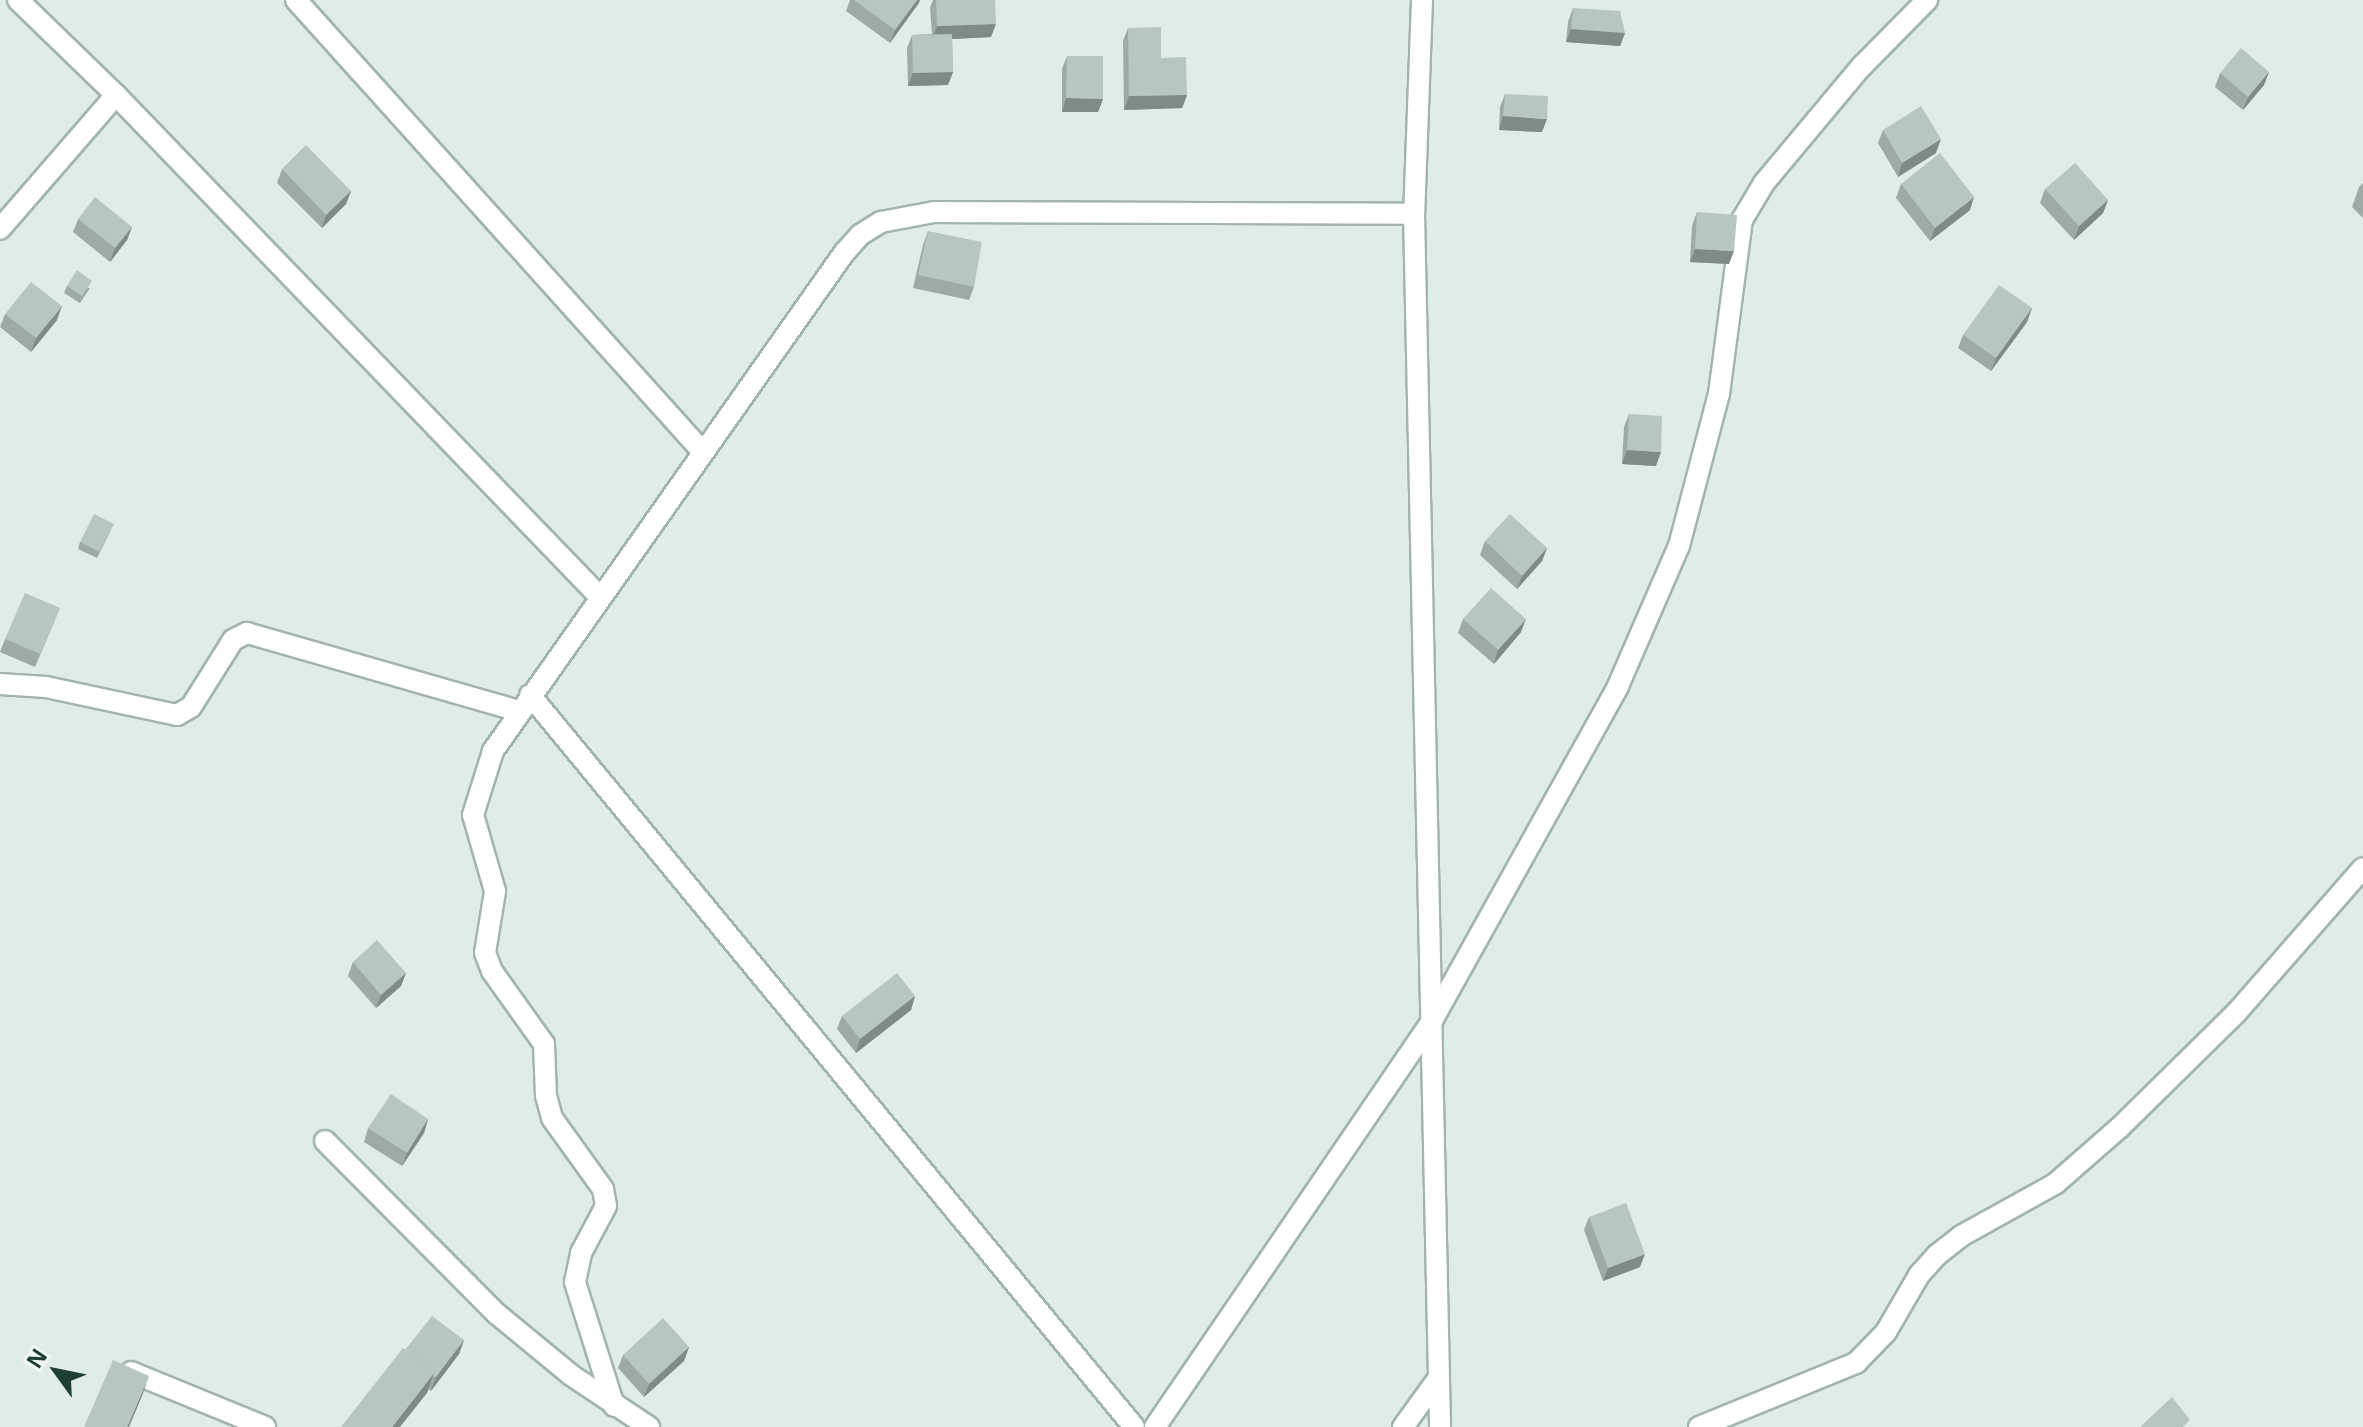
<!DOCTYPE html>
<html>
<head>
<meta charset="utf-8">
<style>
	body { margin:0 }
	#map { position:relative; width:2363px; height:1427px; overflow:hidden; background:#e0ece7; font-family:"Open Sans",sans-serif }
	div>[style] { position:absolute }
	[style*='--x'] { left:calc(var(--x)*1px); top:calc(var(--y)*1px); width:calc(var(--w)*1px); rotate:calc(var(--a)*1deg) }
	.roads { filter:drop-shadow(2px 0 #a2b4ae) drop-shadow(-2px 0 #a2b4ae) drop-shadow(0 2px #a2b4ae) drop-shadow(0 -2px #a2b4ae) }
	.street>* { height:20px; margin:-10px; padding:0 10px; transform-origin:10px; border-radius:10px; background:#fff }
	.wall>* { inset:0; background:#9caba5 }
	.shaded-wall>* { inset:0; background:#7f8b86 }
	.building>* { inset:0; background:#b5c7c0 }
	span { translate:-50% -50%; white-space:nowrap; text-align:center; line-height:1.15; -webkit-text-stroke:7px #f0f8f4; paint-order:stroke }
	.north { position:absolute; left:16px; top:1331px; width:80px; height:80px; -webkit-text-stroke:6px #f0f8f4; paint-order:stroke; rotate:303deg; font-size:22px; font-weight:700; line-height:32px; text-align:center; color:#1f3e36 }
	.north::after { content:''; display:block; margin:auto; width:28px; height:36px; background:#1f3e36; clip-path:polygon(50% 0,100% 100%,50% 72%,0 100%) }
</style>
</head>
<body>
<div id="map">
	<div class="roads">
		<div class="street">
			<i style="--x:18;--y:0;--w:136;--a:44.1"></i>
			<i style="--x:116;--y:95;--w:697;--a:46.05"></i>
			<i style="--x:296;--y:0;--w:607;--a:48.01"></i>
			<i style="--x:1422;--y:0;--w:214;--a:92.1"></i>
			<i style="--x:1414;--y:214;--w:1213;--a:88.77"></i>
			<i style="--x:0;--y:229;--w:177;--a:-49.1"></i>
			<i style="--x:0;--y:684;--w:46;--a:3.7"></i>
			<i style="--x:46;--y:687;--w:134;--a:12.1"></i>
			<i style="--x:177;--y:715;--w:16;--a:-30"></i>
			<i style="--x:191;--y:707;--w:79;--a:-57.9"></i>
			<i style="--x:233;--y:640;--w:16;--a:-27"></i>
			<i style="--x:247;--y:633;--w:283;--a:16"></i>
			<i style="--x:530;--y:695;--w:949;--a:50.47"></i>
			<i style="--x:325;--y:1141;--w:244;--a:45.2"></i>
			<i style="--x:497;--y:1314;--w:96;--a:39.5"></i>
			<i style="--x:571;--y:1375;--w:94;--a:33.7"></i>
			<i style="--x:131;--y:1372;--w:145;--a:22.3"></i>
			<i style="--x:614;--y:1406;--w:130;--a:-107.5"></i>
			<i style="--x:575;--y:1282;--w:30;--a:-78"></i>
			<i style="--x:581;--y:1253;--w:53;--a:-62"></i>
			<i style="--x:606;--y:1206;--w:17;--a:-100"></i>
			<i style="--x:603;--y:1189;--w:87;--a:-125.7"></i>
			<i style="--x:552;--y:1118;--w:23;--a:-105"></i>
			<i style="--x:546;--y:1096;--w:52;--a:-92.2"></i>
			<i style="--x:544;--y:1044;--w:90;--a:-125.5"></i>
			<i style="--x:492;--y:971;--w:19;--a:-111"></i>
			<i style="--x:485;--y:953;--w:63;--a:-80.8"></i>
			<i style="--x:495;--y:891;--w:79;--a:-106.1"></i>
			<i style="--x:473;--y:815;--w:67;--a:-72.6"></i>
			<i style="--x:493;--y:751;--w:609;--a:-54.82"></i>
			<i style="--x:844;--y:253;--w:24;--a:-48"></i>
			<i style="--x:860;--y:235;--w:25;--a:-32"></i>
			<i style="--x:881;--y:222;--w:54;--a:-10.7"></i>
			<i style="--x:934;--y:212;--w:480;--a:0.2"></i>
			<i style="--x:1155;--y:1427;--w:494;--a:-55.7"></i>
			<i style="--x:1433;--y:1019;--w:381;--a:-60.9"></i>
			<i style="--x:1618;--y:686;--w:153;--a:-66.5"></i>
			<i style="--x:1679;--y:546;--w:157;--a:-75.3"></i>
			<i style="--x:1719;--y:394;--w:176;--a:-82.5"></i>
			<i style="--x:1742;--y:220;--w:43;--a:-59.3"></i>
			<i style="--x:1764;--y:183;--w:153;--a:-50.1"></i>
			<i style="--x:1862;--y:66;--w:93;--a:-45.4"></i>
			<i style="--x:1403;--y:1427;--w:58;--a:-54.1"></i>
			<i style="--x:1699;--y:1427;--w:170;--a:-22.2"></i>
			<i style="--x:1856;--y:1363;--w:43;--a:-45.9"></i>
			<i style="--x:1886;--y:1332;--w:66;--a:-59.9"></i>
			<i style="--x:1919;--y:1275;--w:27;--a:-48"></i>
			<i style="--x:1937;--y:1255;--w:31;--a:-38"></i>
			<i style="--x:1961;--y:1236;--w:107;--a:-29"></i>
			<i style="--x:2055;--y:1184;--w:85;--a:-41.2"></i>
			<i style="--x:2119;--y:1128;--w:165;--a:-44.5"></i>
			<i style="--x:2237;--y:1012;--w:191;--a:-48.8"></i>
		</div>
	</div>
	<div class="wall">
		<i style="clip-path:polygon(850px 0,920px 0,890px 43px,846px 11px)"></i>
		<i style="clip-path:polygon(933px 0,995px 0,991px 37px,952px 39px,953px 72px,948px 85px,908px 86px,907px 48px,912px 35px,932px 34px,930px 8px)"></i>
		<i style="clip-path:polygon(1573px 8px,1625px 33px,1620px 46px,1566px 42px,1568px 22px)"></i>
		<i style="clip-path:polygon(1128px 28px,1161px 58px,1187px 95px,1182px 108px,1124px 110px,1123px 41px)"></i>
		<i style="clip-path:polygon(1067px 56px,1103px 99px,1098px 112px,1062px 112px,1062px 69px)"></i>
		<i style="clip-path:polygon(2269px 72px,2264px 85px,2243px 110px,2215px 87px,2220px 73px)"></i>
		<i style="clip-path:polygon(1505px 94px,1542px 132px,1499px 130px,1500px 107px)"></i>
		<i style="clip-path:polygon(1883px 130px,1936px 153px,1898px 177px,1878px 143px)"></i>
		<i style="clip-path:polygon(282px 169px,351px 191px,346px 204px,322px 228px,277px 183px)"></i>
		<i style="clip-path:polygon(2363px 183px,2363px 218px,2352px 207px,2359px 187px)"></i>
		<i style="clip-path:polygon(1901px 184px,1970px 210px,1930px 241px,1896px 198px)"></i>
		<i style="clip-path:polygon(2045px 189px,2108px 200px,2103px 213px,2074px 240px,2040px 203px)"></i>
		<i style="clip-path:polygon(1697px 212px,1729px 264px,1690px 262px,1692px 226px)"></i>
		<i style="clip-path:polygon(78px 219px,132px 227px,127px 240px,110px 262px,73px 232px)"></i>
		<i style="clip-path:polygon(928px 231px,974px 287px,969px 300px,913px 288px,923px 245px)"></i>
		<i style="clip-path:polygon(67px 286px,90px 288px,80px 303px,64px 293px)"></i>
		<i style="clip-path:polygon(2032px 308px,2027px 322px,1991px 371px,1958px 348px,1963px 335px)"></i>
		<i style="clip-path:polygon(5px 314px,57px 320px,31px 352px,0 327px)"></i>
		<i style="clip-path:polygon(1629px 414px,1656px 466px,1622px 464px,1624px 427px)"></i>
		<i style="clip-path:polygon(111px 530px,97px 558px,78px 549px,80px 542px)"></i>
		<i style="clip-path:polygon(1485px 541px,1547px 548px,1542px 561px,1517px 589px,1480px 555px)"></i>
		<i style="clip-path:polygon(60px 608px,35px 667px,0 652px,5px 639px)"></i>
		<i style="clip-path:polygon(1463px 619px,1521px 632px,1494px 664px,1458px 633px)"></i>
		<i style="clip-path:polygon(353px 962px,406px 973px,401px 986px,376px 1008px,348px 976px)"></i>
		<i style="clip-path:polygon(915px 996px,911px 1010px,856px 1053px,837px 1029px,842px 1016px)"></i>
		<i style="clip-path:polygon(428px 1119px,424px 1133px,402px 1166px,364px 1142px,368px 1128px)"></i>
		<i style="clip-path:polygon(1589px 1217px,1640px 1267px,1603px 1281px,1584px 1230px)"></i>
		<i style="clip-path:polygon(464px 1340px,459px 1354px,431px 1391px,429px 1389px,427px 1393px,405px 1350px)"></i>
		<i style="clip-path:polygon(689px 1347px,684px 1361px,644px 1397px,618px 1368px,623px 1355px)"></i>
	</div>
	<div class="shaded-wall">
		<i style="clip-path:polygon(917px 0,920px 0,919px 3px,890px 43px,895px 30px)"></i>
		<i style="clip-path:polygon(996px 24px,991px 37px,932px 40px,937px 26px)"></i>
		<i style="clip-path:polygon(1571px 29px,1625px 33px,1620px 46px,1566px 42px)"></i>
		<i style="clip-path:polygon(953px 72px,948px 85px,908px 86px,913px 73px)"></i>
		<i style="clip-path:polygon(2269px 72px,2264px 85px,2243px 110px,2248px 97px)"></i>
		<i style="clip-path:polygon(1187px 95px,1182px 108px,1124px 110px,1129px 96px)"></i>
		<i style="clip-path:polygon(1066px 98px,1103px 99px,1098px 112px,1062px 112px)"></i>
		<i style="clip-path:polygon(1503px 116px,1547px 119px,1542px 132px,1499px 130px)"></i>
		<i style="clip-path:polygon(1941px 139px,1936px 153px,1898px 177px,1902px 163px)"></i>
		<i style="clip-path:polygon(351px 191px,346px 204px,322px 228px,326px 215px)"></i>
		<i style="clip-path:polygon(1974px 197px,1970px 210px,1930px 241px,1935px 228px)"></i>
		<i style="clip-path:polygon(2108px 200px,2103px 213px,2074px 240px,2079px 226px)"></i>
		<i style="clip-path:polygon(132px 227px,127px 240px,110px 262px,115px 248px)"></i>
		<i style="clip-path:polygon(1695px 249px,1734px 251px,1729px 264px,1690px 262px)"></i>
		<i style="clip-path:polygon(62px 306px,57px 320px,31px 352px,36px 338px)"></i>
		<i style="clip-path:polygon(2032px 308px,2027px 322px,1991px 371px,1996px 358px)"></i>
		<i style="clip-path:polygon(1627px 450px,1661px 452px,1656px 466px,1622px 464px)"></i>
		<i style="clip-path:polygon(1547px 548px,1542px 561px,1517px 589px,1522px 576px)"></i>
		<i style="clip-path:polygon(1526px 619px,1521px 632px,1494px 664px,1498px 650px)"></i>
		<i style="clip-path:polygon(406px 973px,401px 986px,376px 1008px,381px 995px)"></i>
		<i style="clip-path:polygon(915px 996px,911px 1010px,856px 1053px,860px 1039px)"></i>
		<i style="clip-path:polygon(428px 1119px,424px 1133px,402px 1166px,407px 1153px)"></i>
		<i style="clip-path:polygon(1645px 1254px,1640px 1267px,1603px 1281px,1608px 1268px)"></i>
		<i style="clip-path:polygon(464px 1340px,459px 1354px,431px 1391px,436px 1377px)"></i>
		<i style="clip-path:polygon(689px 1347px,684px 1361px,644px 1397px,649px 1384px)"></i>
		<i style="clip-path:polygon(434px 1373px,427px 1393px,400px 1427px,392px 1427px)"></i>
		<i style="clip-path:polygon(149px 1376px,142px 1396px,129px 1427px,127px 1427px)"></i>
	</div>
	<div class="building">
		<i style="clip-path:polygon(854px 0,917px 0,895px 30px)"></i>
		<i style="clip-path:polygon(936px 0,995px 0,996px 24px,937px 26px)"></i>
		<i style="clip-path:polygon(1573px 8px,1620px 11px,1625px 33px,1571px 29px)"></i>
		<i style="clip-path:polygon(1161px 27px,1161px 58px,1186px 57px,1187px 95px,1129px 96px,1128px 28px)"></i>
		<i style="clip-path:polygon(952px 34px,953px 72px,913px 73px,912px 35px)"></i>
		<i style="clip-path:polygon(2241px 48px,2269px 72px,2248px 97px,2220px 73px)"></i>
		<i style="clip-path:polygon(1067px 56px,1103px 56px,1103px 99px,1066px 98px)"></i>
		<i style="clip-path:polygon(1505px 94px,1548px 96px,1547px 119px,1503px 116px)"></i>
		<i style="clip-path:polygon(1921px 106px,1941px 139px,1902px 163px,1883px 130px)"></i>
		<i style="clip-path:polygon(306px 145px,351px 191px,326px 215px,282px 169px)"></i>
		<i style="clip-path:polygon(1940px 153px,1974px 197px,1935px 228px,1901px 184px)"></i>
		<i style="clip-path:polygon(2075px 163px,2108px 200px,2079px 226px,2045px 189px)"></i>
		<i style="clip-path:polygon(95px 197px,132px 227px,115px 248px,78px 219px)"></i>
		<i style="clip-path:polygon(1697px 212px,1737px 215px,1734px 251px,1695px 249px)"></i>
		<i style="clip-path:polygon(928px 231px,982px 242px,974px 287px,918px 275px)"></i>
		<i style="clip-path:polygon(77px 270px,92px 281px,82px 296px,67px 286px)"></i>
		<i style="clip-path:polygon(31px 282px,62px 306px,36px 338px,5px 314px)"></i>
		<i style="clip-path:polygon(1999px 285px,2032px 308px,1996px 358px,1963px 335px)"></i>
		<i style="clip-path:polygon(1629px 414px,1662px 416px,1661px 452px,1627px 450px)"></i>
		<i style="clip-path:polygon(94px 514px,114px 524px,99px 552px,80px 542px)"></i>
		<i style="clip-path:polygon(1510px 514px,1547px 548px,1522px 576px,1485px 541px)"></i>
		<i style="clip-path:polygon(1491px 588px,1526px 619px,1498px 650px,1463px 619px)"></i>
		<i style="clip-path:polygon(25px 593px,60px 608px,40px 654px,5px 639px)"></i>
		<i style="clip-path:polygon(377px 940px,406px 973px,381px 995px,353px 962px)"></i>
		<i style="clip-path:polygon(897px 973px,915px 996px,860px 1039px,842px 1016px)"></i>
		<i style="clip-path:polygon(391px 1094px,428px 1119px,407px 1153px,368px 1128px)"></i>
		<i style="clip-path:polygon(1626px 1203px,1645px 1254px,1608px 1268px,1589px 1217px)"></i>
		<i style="clip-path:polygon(432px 1316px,464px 1340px,436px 1377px,433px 1376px,434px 1373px,405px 1350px)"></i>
		<i style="clip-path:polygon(663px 1318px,689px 1347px,649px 1384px,623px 1355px)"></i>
		<i style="clip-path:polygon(403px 1348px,434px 1373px,392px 1427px,341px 1427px)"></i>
		<i style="clip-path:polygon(113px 1360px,149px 1376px,127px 1427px,84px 1427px)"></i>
		<i style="clip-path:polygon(2172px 1397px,2190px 1420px,2183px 1427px,2140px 1427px)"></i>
	</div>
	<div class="north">N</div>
</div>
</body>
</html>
